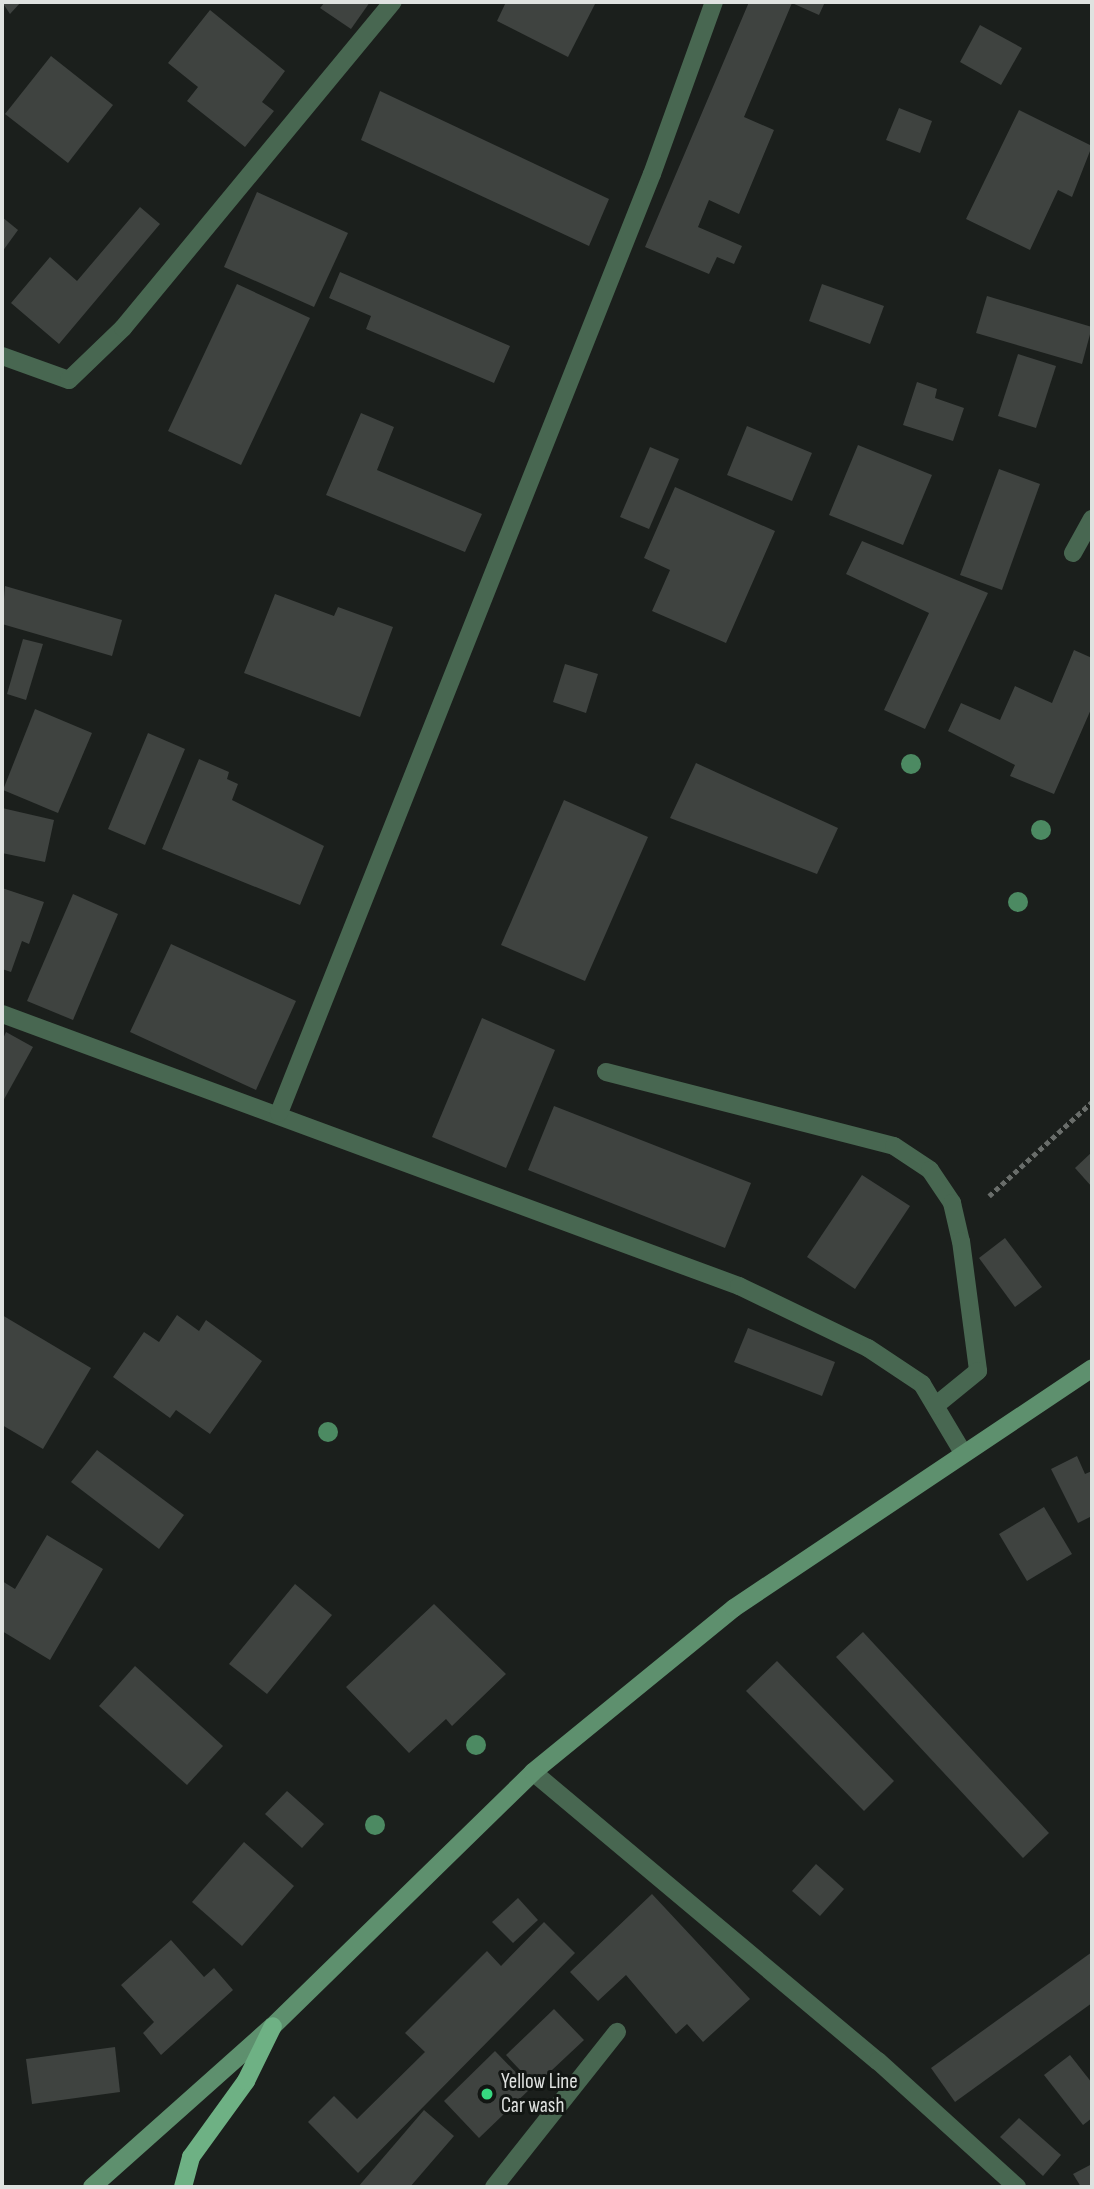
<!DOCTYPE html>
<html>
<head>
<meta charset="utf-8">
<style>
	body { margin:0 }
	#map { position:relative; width:1094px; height:2189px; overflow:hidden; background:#1b1f1c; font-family:"Sofia Sans Condensed",sans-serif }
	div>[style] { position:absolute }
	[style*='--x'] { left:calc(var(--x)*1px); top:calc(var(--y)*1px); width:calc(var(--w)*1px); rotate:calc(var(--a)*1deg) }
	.building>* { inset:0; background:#3f4340 }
	.path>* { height:4.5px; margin-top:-2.25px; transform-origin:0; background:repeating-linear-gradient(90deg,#696d6a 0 5px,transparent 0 8.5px) }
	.lane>* { height:18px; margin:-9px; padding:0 9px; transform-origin:9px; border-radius:9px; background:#486751 }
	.street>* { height:18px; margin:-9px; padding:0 9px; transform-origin:9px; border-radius:9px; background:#486751 }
	.secondary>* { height:18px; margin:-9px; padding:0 9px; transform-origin:9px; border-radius:9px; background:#5e906e }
	.primary>* { height:18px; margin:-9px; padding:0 9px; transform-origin:9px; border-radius:9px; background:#6eb184 }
	.trees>* { width:20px; height:20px; margin:-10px; border-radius:50%; background:#4c8a62 }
	.dots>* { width:19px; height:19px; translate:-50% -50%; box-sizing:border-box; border:4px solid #121613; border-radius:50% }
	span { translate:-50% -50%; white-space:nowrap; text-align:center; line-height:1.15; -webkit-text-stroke:6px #121613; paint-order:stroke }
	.poi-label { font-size:21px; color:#dfe2e0 }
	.left { translate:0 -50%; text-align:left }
	.frame { position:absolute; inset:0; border:4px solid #dfe2e0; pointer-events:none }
</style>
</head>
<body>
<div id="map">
	<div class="building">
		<i style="clip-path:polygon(2px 2px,21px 2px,10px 14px)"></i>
		<i style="clip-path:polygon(325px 2px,370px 2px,351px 29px,320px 8px)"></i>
		<i style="clip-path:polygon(506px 2px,596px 2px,568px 57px,497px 21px)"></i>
		<i style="clip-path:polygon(749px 2px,825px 2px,819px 15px,792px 3px,744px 117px,774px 130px,739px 214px,709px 200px,698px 227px,742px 246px,734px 264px,717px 257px,709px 274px,645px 247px)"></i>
		<i style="clip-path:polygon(210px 10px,285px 71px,262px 102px,274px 111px,245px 147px,187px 101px,198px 87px,168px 63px)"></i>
		<i style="clip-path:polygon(980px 25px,1022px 48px,1001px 85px,960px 62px)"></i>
		<i style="clip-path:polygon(51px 56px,113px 105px,68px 163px,5px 114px)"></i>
		<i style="clip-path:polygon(380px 91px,609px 199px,589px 246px,361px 140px)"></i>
		<i style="clip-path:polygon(899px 108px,932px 121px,920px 153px,886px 140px)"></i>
		<i style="clip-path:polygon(1019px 110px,1092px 146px,1072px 197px,1058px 190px,1030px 250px,966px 219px)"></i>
		<i style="clip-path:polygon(257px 192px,348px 233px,314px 307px,224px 267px)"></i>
		<i style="clip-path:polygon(140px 207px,160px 224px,59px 344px,11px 303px,50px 257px,77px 281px)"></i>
		<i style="clip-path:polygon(2px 217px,18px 230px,2px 252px)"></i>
		<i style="clip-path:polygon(340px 272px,510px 346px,494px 383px,366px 329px,371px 316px,329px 298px)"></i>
		<i style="clip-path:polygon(237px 284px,310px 318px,241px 465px,168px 431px)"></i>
		<i style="clip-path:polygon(822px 284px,884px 306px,870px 344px,809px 321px)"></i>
		<i style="clip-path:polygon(987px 296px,1092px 327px,1082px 364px,976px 333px)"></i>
		<i style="clip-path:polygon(1018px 354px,1056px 366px,1036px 428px,998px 416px)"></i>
		<i style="clip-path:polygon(917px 382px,937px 389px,935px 398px,964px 408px,953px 441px,903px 425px)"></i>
		<i style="clip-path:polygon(361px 413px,394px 427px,377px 470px,482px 514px,465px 552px,326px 495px)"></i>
		<i style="clip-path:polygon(747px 426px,812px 453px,792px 501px,727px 475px)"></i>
		<i style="clip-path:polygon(858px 445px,932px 475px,903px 545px,829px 515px)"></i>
		<i style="clip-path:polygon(650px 447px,679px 459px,649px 529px,620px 517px)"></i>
		<i style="clip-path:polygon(999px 469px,1040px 484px,1002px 590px,960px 575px)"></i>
		<i style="clip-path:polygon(675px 487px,775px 531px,726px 643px,652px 611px,670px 570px,644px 558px)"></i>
		<i style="clip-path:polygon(862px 541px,988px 593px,925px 729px,884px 710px,929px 613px,846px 574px)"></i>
		<i style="clip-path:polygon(5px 586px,122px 620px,112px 656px,2px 624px)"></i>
		<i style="clip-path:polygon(275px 594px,334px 616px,338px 607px,393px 627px,360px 717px,244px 673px)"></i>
		<i style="clip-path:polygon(23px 639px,43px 644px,26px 700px,7px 694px)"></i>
		<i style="clip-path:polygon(1074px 650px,1092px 658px,1092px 707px,1054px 794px,1010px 776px,1015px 765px,948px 731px,961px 703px,1000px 720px,1015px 686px,1052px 703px)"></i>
		<i style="clip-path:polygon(565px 664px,598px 674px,586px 713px,553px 702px)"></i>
		<i style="clip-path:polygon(35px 709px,92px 733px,58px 813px,3px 790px)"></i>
		<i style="clip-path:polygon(148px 733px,185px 749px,145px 845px,108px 829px)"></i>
		<i style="clip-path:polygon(199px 759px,229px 772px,227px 779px,238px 784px,232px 800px,324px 846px,300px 905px,162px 849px)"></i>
		<i style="clip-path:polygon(696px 763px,838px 828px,817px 874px,670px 818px)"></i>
		<i style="clip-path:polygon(564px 800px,648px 837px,585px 981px,501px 945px)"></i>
		<i style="clip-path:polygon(2px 808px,54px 820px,45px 862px,2px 853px)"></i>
		<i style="clip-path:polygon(2px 888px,44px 902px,29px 944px,22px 941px,11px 972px,2px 969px)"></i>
		<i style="clip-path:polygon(73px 894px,118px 914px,73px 1020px,27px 1001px)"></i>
		<i style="clip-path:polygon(171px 944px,296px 1001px,256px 1090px,130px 1032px)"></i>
		<i style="clip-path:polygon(482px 1018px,555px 1050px,506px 1168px,432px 1137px)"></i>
		<i style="clip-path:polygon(6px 1032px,33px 1047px,2px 1103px,2px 1041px)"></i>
		<i style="clip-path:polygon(554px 1106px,751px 1183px,725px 1248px,528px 1170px)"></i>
		<i style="clip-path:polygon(1092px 1152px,1092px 1187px,1075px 1168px)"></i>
		<i style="clip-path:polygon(862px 1175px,910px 1206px,855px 1289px,807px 1257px)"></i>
		<i style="clip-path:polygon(1005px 1238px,1042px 1287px,1015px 1307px,979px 1258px)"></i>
		<i style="clip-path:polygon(2px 1315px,91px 1368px,43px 1449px,2px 1425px)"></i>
		<i style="clip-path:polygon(177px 1315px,199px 1331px,206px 1320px,262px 1361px,210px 1434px,176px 1410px,170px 1418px,113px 1377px,144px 1332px,159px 1342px)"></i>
		<i style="clip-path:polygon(748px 1328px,835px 1362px,822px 1396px,734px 1362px)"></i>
		<i style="clip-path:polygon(97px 1450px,184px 1515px,159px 1549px,71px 1482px)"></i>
		<i style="clip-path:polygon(1077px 1456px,1085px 1474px,1092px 1471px,1092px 1516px,1078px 1523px,1051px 1469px)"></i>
		<i style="clip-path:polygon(1044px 1507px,1072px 1554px,1027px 1581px,999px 1534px)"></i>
		<i style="clip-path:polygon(47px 1535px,103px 1569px,50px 1660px,2px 1631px,2px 1581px,15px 1589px)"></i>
		<i style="clip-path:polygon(295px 1584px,332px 1615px,267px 1694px,229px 1664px)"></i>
		<i style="clip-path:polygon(434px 1604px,506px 1674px,452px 1726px,446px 1719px,409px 1753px,346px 1687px)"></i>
		<i style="clip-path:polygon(863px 1632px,1049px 1833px,1023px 1858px,836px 1657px)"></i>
		<i style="clip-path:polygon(777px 1661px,894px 1781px,864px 1811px,746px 1691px)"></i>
		<i style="clip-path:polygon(135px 1666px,223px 1746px,187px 1785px,99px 1706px)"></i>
		<i style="clip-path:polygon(287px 1791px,324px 1824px,302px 1848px,265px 1814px)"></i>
		<i style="clip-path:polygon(244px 1842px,294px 1886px,242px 1946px,192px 1902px)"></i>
		<i style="clip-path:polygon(816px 1864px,844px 1889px,820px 1916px,792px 1891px)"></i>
		<i style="clip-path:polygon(652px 1894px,750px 1999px,703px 2042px,687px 2024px,676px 2034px,626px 1975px,598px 2001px,570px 1972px)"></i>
		<i style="clip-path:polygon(518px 1898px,538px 1920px,513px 1943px,492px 1922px)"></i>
		<i style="clip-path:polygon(544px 1922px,575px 1953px,358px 2173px,308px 2122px,334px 2096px,357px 2119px,425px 2052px,405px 2033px,487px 1951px,501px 1966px)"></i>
		<i style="clip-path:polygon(171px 1940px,204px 1977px,214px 1968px,233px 1990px,161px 2055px,143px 2033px,154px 2022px,121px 1985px)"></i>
		<i style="clip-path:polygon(1092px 1952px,1092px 2003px,955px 2102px,931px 2068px)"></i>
		<i style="clip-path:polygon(554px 2009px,584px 2040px,535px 2086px,506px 2055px)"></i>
		<i style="clip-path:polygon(115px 2047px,120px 2092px,32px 2104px,26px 2059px)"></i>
		<i style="clip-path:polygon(495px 2051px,531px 2088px,479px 2138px,444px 2101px)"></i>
		<i style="clip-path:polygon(1070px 2055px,1092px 2083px,1092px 2118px,1083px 2125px,1044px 2075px)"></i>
		<i style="clip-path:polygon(424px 2110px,454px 2136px,410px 2187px,358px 2187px)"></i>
		<i style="clip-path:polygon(1019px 2118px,1061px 2155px,1043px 2176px,1000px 2137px)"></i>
		<i style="clip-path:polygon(1092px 2164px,1092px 2187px,1081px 2187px,1073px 2174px)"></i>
	</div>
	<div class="path">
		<i style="--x:989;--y:1196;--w:139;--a:-42.4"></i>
	</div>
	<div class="lane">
		<i style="--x:1073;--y:553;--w:39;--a:-61"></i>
		<i style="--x:2;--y:1014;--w:786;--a:20.26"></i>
		<i style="--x:739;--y:1286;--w:143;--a:25.7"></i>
		<i style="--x:868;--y:1348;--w:65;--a:33.7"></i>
		<i style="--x:922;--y:1384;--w:78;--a:59.2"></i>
		<i style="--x:606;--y:1072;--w:297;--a:14.4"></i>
		<i style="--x:894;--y:1146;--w:43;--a:33.7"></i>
		<i style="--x:930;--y:1170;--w:40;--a:56"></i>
		<i style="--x:952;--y:1203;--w:39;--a:77"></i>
		<i style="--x:961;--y:1241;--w:131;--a:82.5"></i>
		<i style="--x:978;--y:1371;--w:55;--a:140.9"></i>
		<i style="--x:279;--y:1113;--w:1010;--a:-68.34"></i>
		<i style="--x:652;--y:174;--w:183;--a:-70.2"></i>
		<i style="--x:494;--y:2187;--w:198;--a:-51.6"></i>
	</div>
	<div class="street">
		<i style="--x:2;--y:356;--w:71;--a:19.7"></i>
		<i style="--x:69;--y:380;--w:75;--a:-43.9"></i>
		<i style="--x:123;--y:328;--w:423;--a:-50.4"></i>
		<i style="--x:533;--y:1772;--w:450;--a:40"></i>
		<i style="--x:878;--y:2061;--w:188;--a:42.2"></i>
	</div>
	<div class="secondary">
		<i style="--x:92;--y:2187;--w:242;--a:-41.7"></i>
		<i style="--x:273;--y:2026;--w:363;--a:-44.3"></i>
		<i style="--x:533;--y:1772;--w:259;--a:-39.2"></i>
		<i style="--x:734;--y:1608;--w:431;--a:-33.8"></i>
	</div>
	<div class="primary">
		<i style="--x:183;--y:2187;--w:31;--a:-75"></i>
		<i style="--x:191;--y:2157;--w:94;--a:-54.1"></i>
		<i style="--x:246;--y:2081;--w:61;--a:-63.9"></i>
	</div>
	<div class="trees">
		<i style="left:911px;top:764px"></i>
		<i style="left:1041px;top:830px"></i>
		<i style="left:1018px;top:902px"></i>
		<i style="left:328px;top:1432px"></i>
		<i style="left:476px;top:1745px"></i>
		<i style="left:375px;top:1825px"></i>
	</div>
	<div class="dots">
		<i style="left:487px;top:2094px;background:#37d880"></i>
	</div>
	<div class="poi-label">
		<span class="left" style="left:501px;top:2094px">Yellow Line<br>Car wash</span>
	</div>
	<div class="frame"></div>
</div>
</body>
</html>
